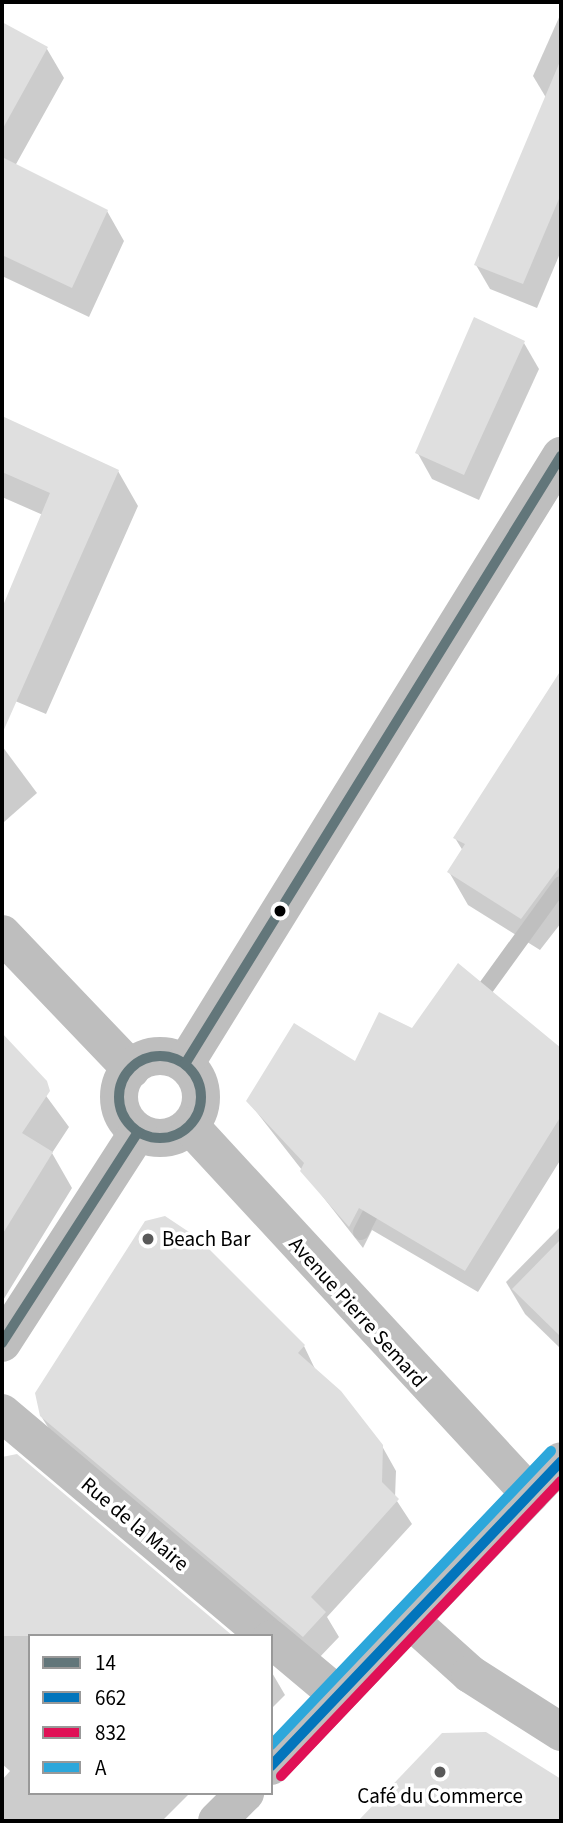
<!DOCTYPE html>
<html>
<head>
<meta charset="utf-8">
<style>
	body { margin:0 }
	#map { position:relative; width:563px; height:1823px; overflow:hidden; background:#fff; font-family:"Source Sans 3",sans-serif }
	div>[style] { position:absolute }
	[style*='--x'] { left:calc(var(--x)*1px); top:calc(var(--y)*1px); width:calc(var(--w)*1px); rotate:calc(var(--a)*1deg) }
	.shadow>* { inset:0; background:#0003 }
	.stream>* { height:16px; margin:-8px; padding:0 8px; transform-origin:8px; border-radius:8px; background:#bfbfbf }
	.building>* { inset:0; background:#dfdfdf }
	.street>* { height:38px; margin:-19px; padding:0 19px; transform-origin:19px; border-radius:19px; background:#bebebe }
	.street>.ring { margin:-19px; padding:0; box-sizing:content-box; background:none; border:38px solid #bebebe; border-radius:50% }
	.bus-1>* { height:10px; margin:-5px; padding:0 5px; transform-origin:5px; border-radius:5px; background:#62767a }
	.bus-1>.ring { margin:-5px; padding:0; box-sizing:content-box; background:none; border:10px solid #62767a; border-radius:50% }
	.bus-2>* { height:10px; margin:-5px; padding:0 5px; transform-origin:5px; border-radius:5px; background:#0275bc }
	.bus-3>* { height:10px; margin:-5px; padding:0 5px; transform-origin:5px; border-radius:5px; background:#e01156 }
	.bus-4>* { height:10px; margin:-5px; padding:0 5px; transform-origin:5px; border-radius:5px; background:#2da7db }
	.dots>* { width:19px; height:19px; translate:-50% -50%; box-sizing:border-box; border:4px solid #fff; border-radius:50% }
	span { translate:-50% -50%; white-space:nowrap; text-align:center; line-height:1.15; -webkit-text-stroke:7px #fff; paint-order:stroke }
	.poi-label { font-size:21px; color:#000 }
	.left { translate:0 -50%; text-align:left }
	.street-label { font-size:21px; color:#000 }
	.frame { position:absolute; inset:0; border:4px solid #000; pointer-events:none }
	.legend { position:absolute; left:28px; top:1634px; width:245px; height:161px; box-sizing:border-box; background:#fff; border:2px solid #999; margin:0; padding:9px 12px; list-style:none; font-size:21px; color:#000 }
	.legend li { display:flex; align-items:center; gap:14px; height:35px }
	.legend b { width:35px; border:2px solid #999 }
</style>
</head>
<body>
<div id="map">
	<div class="shadow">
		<i style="clip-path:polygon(561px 13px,561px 108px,548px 101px,533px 76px)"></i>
		<i style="clip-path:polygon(2px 24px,47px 49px,64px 78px,15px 166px,107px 211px,124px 241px,89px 317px,2px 276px)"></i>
		<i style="clip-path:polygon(533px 129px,561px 142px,561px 251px,537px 308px,490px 289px,476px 265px)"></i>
		<i style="clip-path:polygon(524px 343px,539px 369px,479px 500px,432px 479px,417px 452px)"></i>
		<i style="clip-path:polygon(2px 418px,118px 471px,138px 506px,46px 714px,8px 698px,2px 688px,2px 612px,43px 515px,2px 497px)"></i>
		<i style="clip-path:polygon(561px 677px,561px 923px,540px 950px,468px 905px,449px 872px,463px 851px,455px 838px)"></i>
		<i style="clip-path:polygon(2px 746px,37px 793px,4px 822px,2px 819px)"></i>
		<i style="clip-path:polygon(413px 1031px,561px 1049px,561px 1159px,478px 1292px,372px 1230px,363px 1248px,248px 1101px,356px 1064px)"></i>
		<i style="clip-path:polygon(2px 1036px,69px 1127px,52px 1153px,72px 1188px,2px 1302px)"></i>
		<i style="clip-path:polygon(561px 1226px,561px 1349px,525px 1314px,506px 1282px)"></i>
		<i style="clip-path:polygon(304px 1346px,316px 1371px,382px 1446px,396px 1471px,395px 1498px,412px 1524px,327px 1617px,339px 1637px,317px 1660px,56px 1440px,41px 1416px)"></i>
		<i style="clip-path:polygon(16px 1456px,30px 1636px,30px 1793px,190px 1793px,162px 1821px,2px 1821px,2px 1780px,10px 1771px,2px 1764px,2px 1459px)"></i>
		<i style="clip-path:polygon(271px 1671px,285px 1695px,271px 1709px)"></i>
		<i style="clip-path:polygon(485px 1733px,561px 1781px,561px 1821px,360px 1821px,443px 1735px)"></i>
	</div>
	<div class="stream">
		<i style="--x:474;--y:1004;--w:148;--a:-54.1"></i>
		<i style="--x:361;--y:1232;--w:39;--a:-63"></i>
	</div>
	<div class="building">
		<i style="clip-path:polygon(2px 22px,48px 47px,2px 130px)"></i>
		<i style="clip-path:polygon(561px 59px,561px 194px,523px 284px,474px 265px)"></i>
		<i style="clip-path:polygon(2px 157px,108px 210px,72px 288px,2px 255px)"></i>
		<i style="clip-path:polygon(474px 317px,525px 341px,464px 475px,415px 453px)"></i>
		<i style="clip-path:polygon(2px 416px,119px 470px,2px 734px,2px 608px,50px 493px,2px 472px)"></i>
		<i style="clip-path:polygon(561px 670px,561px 865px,521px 919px,447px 872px,465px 844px,453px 838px)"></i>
		<i style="clip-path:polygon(458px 963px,561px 1048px,561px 1116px,465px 1271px,359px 1208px,349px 1227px,300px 1171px,304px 1163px,246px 1101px,294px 1023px,355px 1061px,379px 1012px,412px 1028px)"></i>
		<i style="clip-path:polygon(2px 1033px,47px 1081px,50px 1091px,22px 1133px,53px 1152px,2px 1235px)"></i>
		<i style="clip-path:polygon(165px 1216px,198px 1238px,305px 1345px,298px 1353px,341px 1391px,383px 1445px,382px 1482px,399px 1499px,311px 1597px,326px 1612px,303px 1637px,40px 1416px,35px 1393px,145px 1221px)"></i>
		<i style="clip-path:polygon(561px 1239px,561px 1337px,512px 1289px)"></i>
		<i style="clip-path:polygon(17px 1454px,233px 1636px,2px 1636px,2px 1457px)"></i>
		<i style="clip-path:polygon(486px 1732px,561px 1779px,561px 1821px,358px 1821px,442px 1733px)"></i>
	</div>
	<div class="street">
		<i style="--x:2;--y:934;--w:187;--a:46.3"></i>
		<i class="ring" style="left:119px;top:1056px;width:44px;height:44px"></i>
		<i style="--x:185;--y:1064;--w:715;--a:-58.27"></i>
		<i style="--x:190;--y:1126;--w:501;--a:47.26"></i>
		<i style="--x:2;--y:1343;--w:251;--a:-57.2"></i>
		<i style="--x:2;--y:1413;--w:346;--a:40.1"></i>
		<i style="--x:410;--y:1620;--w:81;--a:42"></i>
		<i style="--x:470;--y:1674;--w:108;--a:32.5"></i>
		<i style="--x:271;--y:1639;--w:87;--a:39.9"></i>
		<i style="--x:271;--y:1766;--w:421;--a:-46.4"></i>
		<i style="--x:217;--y:1821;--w:40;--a:-45"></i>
	</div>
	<div class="bus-1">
		<i class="ring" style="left:119px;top:1056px;width:72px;height:72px"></i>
		<i style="--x:185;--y:1064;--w:715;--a:-58.27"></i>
		<i style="--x:2;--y:1343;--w:251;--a:-57.2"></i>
	</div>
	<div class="bus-2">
		<i style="--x:271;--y:1766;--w:421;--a:-46.4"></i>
	</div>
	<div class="bus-3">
		<i style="--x:281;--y:1776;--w:407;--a:-46.5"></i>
	</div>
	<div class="bus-4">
		<i style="--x:271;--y:1745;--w:406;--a:-46.4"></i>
	</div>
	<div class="dots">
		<i style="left:280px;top:911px;background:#000"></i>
		<i style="left:148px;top:1239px;background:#595959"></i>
		<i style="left:440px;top:1772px;background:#595959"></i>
	</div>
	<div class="poi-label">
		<span class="left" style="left:162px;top:1239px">Beach Bar</span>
		<span style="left:440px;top:1796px">Café du Commerce</span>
	</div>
	<div class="street-label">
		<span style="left:358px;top:1312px;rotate:48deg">Avenue Pierre Semard</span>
		<span style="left:135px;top:1524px;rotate:40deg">Rue de la Maire</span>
	</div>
	<div class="frame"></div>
	<ul class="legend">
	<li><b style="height:9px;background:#62767a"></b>14</li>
	<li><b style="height:9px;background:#0275bc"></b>662</li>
	<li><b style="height:9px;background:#e01156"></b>832</li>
	<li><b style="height:9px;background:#2da7db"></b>A</li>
	</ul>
</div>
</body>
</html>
